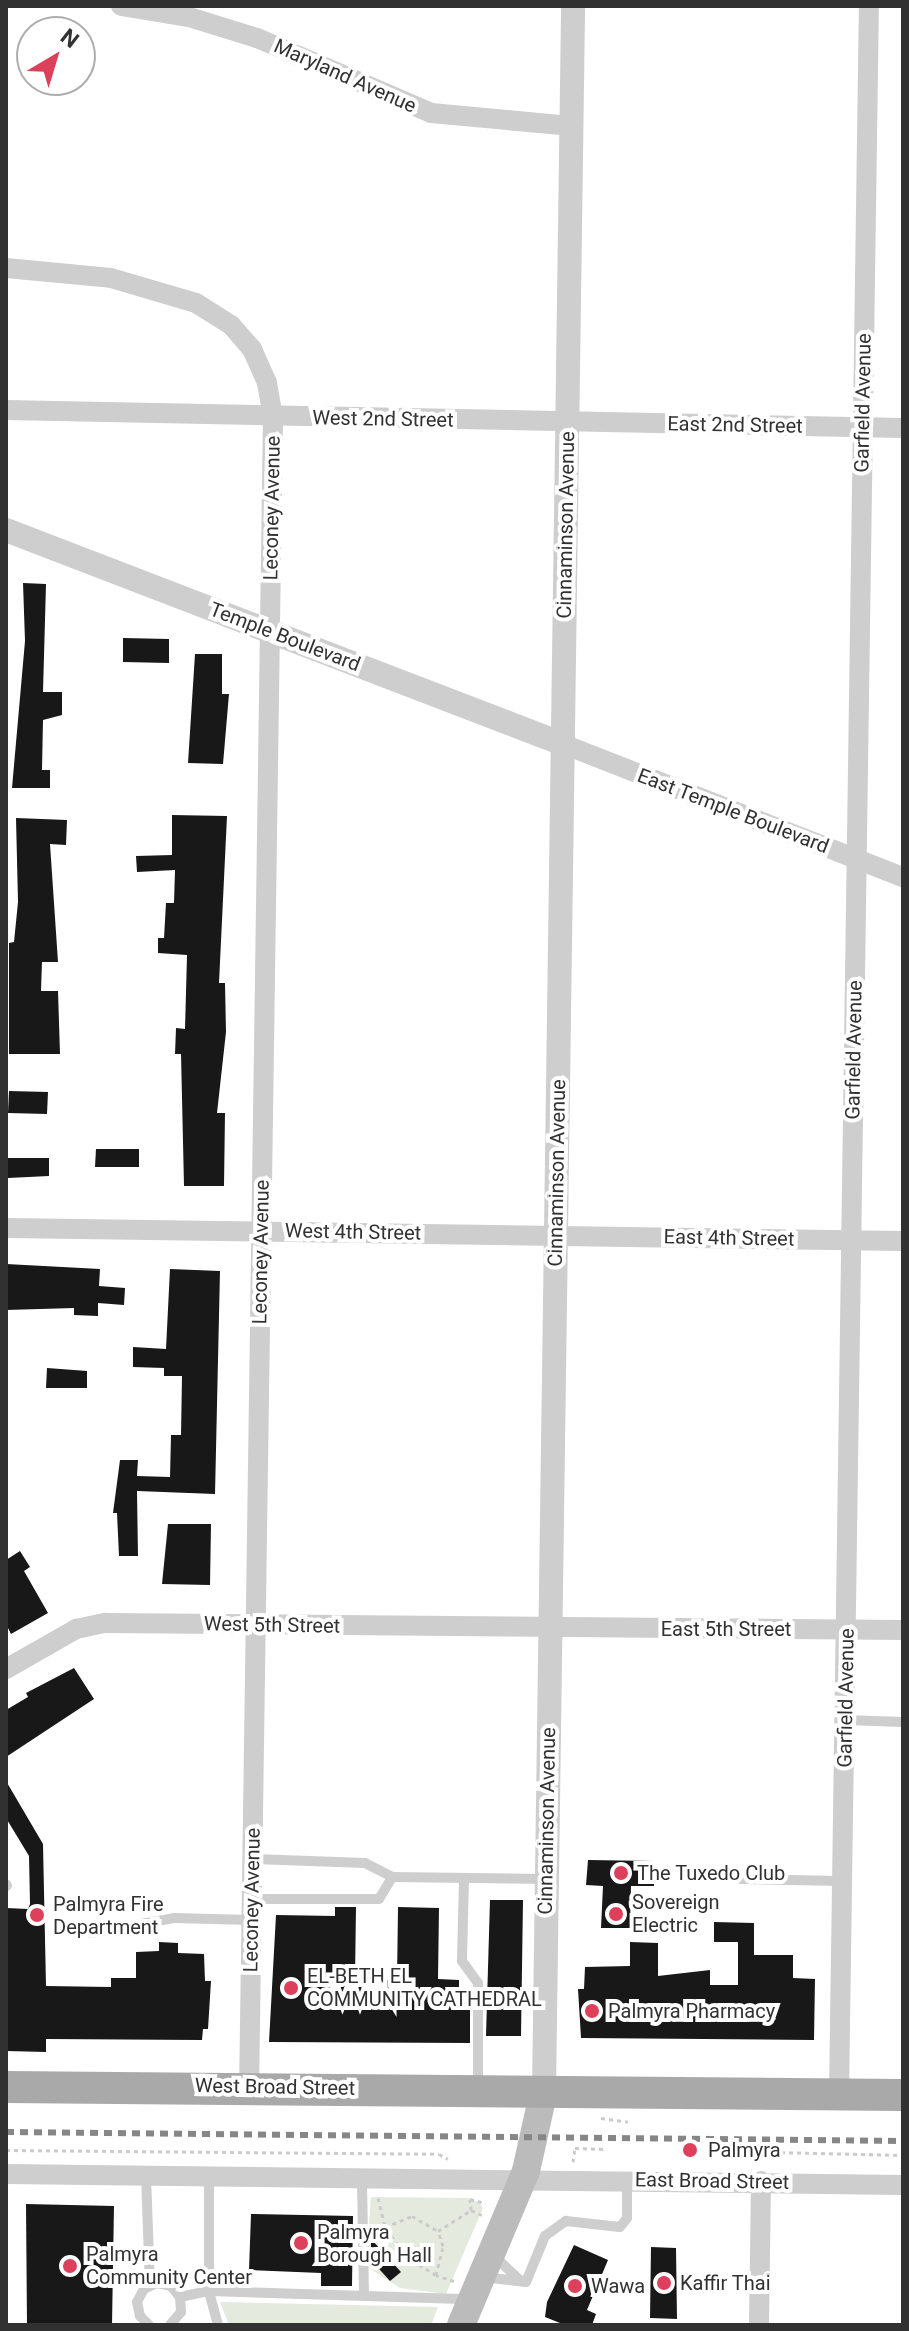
<!DOCTYPE html>
<html>
<head>
<meta charset="utf-8">
<style>
	body { margin:0 }
	#map { position:relative; width:909px; height:2331px; overflow:hidden; background:#fff; font-family:Roboto,sans-serif }
	div>[style] { position:absolute }
	[style*='--x'] { left:calc(var(--x)*1px); top:calc(var(--y)*1px); width:calc(var(--w)*1px); rotate:calc(var(--a)*1deg) }
	.green>* { inset:0; background:#e5eade }
	.building>* { inset:0; background:#181818 }
	.path>* { height:3px; margin-top:-1.5px; transform-origin:0; background:repeating-linear-gradient(90deg,#cbcbcb 0 4px,transparent 0 8px) }
	.service>* { height:10px; margin:-5px; padding:0 5px; transform-origin:5px; border-radius:5px; background:#cecece }
	.minor>* { height:20px; margin:-10px; padding:0 10px; transform-origin:10px; border-radius:10px; background:#cecece }
	.tertiary>* { height:24px; margin:-12px; padding:0 12px; transform-origin:12px; border-radius:12px; background:#cecece }
	.secondary>* { height:28px; margin:-14px; padding:0 14px; transform-origin:14px; border-radius:14px; background:#bbb }
	.primary>* { height:32px; margin:-16px; padding:0 16px; transform-origin:16px; border-radius:16px; background:#a9a9a9 }
	.rail>* { height:6px; margin-top:-3px; transform-origin:0; background:repeating-linear-gradient(90deg,#868686 0 8px,transparent 0 14px) }
	.dots>* { width:22px; height:22px; translate:-50% -50%; box-sizing:border-box; border:4px solid #fff; border-radius:50% }
	span { translate:-50% -50%; white-space:nowrap; text-align:center; line-height:1.15; -webkit-text-stroke:8px #fff; paint-order:stroke }
	.street-label { font-size:20px; color:#313131 }
	.poi-label { font-size:20px; color:#313131 }
	.left { translate:0 -50%; text-align:left }
	.frame { position:absolute; inset:0; border:8px solid #313131; pointer-events:none }
	.north { position:absolute; left:16px; top:16px; width:80px; height:80px; box-sizing:border-box; background:#fff; border:2px solid #adadad; border-radius:50%; rotate:38deg; font-size:22px; font-weight:700; line-height:32px; text-align:center; color:#313131 }
	.north::after { content:''; display:block; margin:auto; width:28px; height:36px; background:#dc405a; clip-path:polygon(50% 0,100% 100%,50% 72%,0 100%) }
</style>
</head>
<body>
<div id="map">
	<div class="green">
		<i style="clip-path:polygon(371px 2197px,468px 2198px,480px 2203px,483px 2208px,446px 2294px,400px 2288px,366px 2266px)"></i>
		<i style="clip-path:polygon(220px 2302px,438px 2307px,431px 2325px,229px 2325px)"></i>
	</div>
	<div class="building">
		<i style="clip-path:polygon(23px 583px,46px 584px,43px 692px,62px 692px,62px 715px,43px 720px,42px 770px,50px 770px,50px 788px,12px 788px,25px 641px)"></i>
		<i style="clip-path:polygon(123px 638px,169px 639px,169px 663px,123px 662px)"></i>
		<i style="clip-path:polygon(195px 654px,222px 654px,222px 694px,229px 694px,223px 764px,188px 763px)"></i>
		<i style="clip-path:polygon(172px 815px,227px 816px,219px 983px,225px 983px,226px 1032px,217px 1113px,225px 1113px,224px 1186px,184px 1186px,181px 1054px,175px 1054px,176px 1028px,185px 1029px,187px 955px,158px 953px,158px 938px,164px 938px,166px 903px,174px 903px,175px 870px,137px 872px,136px 856px,172px 855px)"></i>
		<i style="clip-path:polygon(16px 818px,67px 820px,66px 845px,50px 844px,58px 962px,42px 962px,41px 991px,58px 991px,60px 1054px,9px 1054px,9px 943px,14px 942px,18px 902px)"></i>
		<i style="clip-path:polygon(9px 1091px,48px 1092px,47px 1114px,8px 1113px)"></i>
		<i style="clip-path:polygon(96px 1149px,139px 1149px,139px 1167px,95px 1167px)"></i>
		<i style="clip-path:polygon(7px 1158px,49px 1158px,49px 1176px,8px 1178px)"></i>
		<i style="clip-path:polygon(6px 1264px,100px 1269px,99px 1286px,125px 1288px,124px 1305px,98px 1303px,98px 1316px,74px 1315px,74px 1308px,6px 1310px)"></i>
		<i style="clip-path:polygon(170px 1269px,220px 1271px,215px 1494px,137px 1491px,138px 1556px,119px 1556px,117px 1513px,113px 1513px,120px 1460px,138px 1460px,137px 1476px,170px 1477px,171px 1435px,181px 1435px,182px 1376px,164px 1376px,164px 1368px,133px 1367px,133px 1347px,166px 1349px)"></i>
		<i style="clip-path:polygon(47px 1368px,87px 1371px,87px 1388px,46px 1388px)"></i>
		<i style="clip-path:polygon(168px 1524px,211px 1524px,210px 1585px,162px 1584px)"></i>
		<i style="clip-path:polygon(20px 1551px,30px 1567px,24px 1571px,48px 1613px,11px 1634px,6px 1624px,6px 1560px)"></i>
		<i style="clip-path:polygon(74px 1668px,94px 1699px,6px 1757px,6px 1710px,28px 1697px,26px 1693px)"></i>
		<i style="clip-path:polygon(6px 1781px,43px 1844px,46px 1986px,111px 1987px,111px 1978px,136px 1978px,136px 1952px,159px 1951px,159px 1942px,178px 1943px,178px 1953px,204px 1954px,205px 1981px,211px 1981px,208px 2029px,203px 2029px,202px 2040px,46px 2039px,46px 2052px,6px 2051px,6px 1908px,28px 1909px,30px 1904px,29px 1856px,6px 1818px)"></i>
		<i style="clip-path:polygon(588px 1860px,654px 1861px,654px 1886px,631px 1886px,630px 1928px,601px 1928px,603px 1886px,586px 1885px)"></i>
		<i style="clip-path:polygon(490px 1900px,523px 1900px,521px 2036px,486px 2036px)"></i>
		<i style="clip-path:polygon(335px 1907px,356px 1907px,355px 1979px,397px 1980px,398px 1907px,439px 1908px,438px 1979px,459px 1980px,459px 1990px,470px 1990px,470px 2043px,269px 2042px,276px 1915px,335px 1916px)"></i>
		<i style="clip-path:polygon(714px 1922px,754px 1923px,754px 1955px,793px 1955px,793px 1978px,815px 1979px,814px 2040px,581px 2038px,578px 1989px,584px 1989px,585px 1967px,630px 1966px,630px 1942px,658px 1943px,658px 1976px,710px 1970px,710px 1985px,738px 1985px,738px 1942px,714px 1942px)"></i>
		<i style="clip-path:polygon(26px 2204px,114px 2206px,112px 2325px,27px 2325px)"></i>
		<i style="clip-path:polygon(251px 2214px,353px 2216px,352px 2286px,321px 2286px,321px 2273px,249px 2270px)"></i>
		<i style="clip-path:polygon(371px 2239px,401px 2272px,390px 2281px,371px 2260px)"></i>
		<i style="clip-path:polygon(574px 2245px,608px 2260px,587px 2310px,596px 2314px,592px 2325px,565px 2325px,545px 2317px,547px 2302px)"></i>
		<i style="clip-path:polygon(651px 2247px,676px 2248px,677px 2319px,650px 2318px)"></i>
	</div>
	<div class="path">
		<i style="--x:601;--y:2118;--w:27;--a:8"></i>
		<i style="--x:6;--y:2150;--w:433;--a:0.5"></i>
		<i style="--x:439;--y:2154;--w:10;--a:29"></i>
		<i style="--x:773;--y:2152;--w:130;--a:1.3"></i>
		<i style="--x:573;--y:2162;--w:14;--a:-82"></i>
		<i style="--x:575;--y:2148;--w:30;--a:2"></i>
		<i style="--x:378;--y:2198;--w:29;--a:76"></i>
		<i style="--x:482;--y:2215;--w:12;--a:-156"></i>
		<i style="--x:471;--y:2210;--w:11;--a:-95"></i>
		<i style="--x:470;--y:2199;--w:16;--a:15"></i>
		<i style="--x:436;--y:2275;--w:33;--a:-149"></i>
		<i style="--x:408;--y:2258;--w:39;--a:-127"></i>
		<i style="--x:385;--y:2227;--w:29;--a:-22"></i>
		<i style="--x:412;--y:2216;--w:30;--a:30"></i>
		<i style="--x:454;--y:2281;--w:19;--a:-162"></i>
		<i style="--x:436;--y:2275;--w:30;--a:-76"></i>
		<i style="--x:443;--y:2246;--w:16;--a:-108"></i>
		<i style="--x:438;--y:2231;--w:39;--a:-32"></i>
	</div>
	<div class="service">
		<i style="--x:845;--y:1720;--w:58;--a:2"></i>
		<i style="--x:252;--y:1859;--w:113;--a:2"></i>
		<i style="--x:365;--y:1863;--w:30;--a:27"></i>
		<i style="--x:392;--y:1877;--w:155;--a:0.7"></i>
		<i style="--x:464;--y:1878;--w:83;--a:91.4"></i>
		<i style="--x:462;--y:1961;--w:27;--a:54"></i>
		<i style="--x:478;--y:1983;--w:104;--a:90"></i>
		<i style="--x:741;--y:1879;--w:101;--a:1.1"></i>
		<i style="--x:6;--y:1884;--w:2;--a:63"></i>
		<i style="--x:252;--y:1899;--w:127;--a:0"></i>
		<i style="--x:379;--y:1899;--w:26;--a:-59"></i>
		<i style="--x:91;--y:1933;--w:84;--a:-10.2"></i>
		<i style="--x:174;--y:1918;--w:77;--a:1.5"></i>
		<i style="--x:146;--y:2176;--w:109;--a:87.9"></i>
		<i style="--x:362;--y:2180;--w:114;--a:89"></i>
		<i style="--x:494;--y:2256;--w:34;--a:43"></i>
		<i style="--x:483;--y:2277;--w:43;--a:6.6"></i>
		<i style="--x:526;--y:2282;--w:50;--a:-67.6"></i>
		<i style="--x:545;--y:2236;--w:26;--a:-36"></i>
		<i style="--x:566;--y:2221;--w:54;--a:6.3"></i>
		<i style="--x:620;--y:2227;--w:11;--a:-52"></i>
		<i style="--x:627;--y:2218;--w:38;--a:-90"></i>
		<i style="--x:180;--y:2297;--w:30;--a:-12"></i>
		<i style="--x:209;--y:2291;--w:113;--a:-90"></i>
		<i style="--x:149;--y:2325;--w:13;--a:-135"></i>
		<i style="--x:140;--y:2316;--w:14;--a:-102"></i>
		<i style="--x:137;--y:2302;--w:15;--a:-62"></i>
		<i style="--x:144;--y:2289;--w:14;--a:-25"></i>
		<i style="--x:157;--y:2283;--w:14;--a:12"></i>
		<i style="--x:171;--y:2286;--w:14;--a:51"></i>
		<i style="--x:180;--y:2297;--w:15;--a:86"></i>
		<i style="--x:181;--y:2312;--w:17;--a:130"></i>
		<i style="--x:218;--y:2325;--w:35;--a:-105"></i>
		<i style="--x:209;--y:2291;--w:261;--a:1.8"></i>
	</div>
	<div class="minor">
		<i style="--x:121;--y:6;--w:69;--a:9.2"></i>
		<i style="--x:189;--y:17;--w:71;--a:17.2"></i>
		<i style="--x:257;--y:38;--w:189;--a:23.3"></i>
		<i style="--x:431;--y:113;--w:142;--a:5.3"></i>
		<i style="--x:6;--y:268;--w:105;--a:5.4"></i>
		<i style="--x:111;--y:278;--w:89;--a:16.4"></i>
		<i style="--x:196;--y:303;--w:41;--a:32.2"></i>
		<i style="--x:231;--y:325;--w:32;--a:49"></i>
		<i style="--x:252;--y:349;--w:37;--a:66"></i>
		<i style="--x:267;--y:383;--w:35;--a:80"></i>
		<i style="--x:273;--y:417;--w:1670;--a:90.82"></i>
		<i style="--x:6;--y:410;--w:897;--a:1.15"></i>
		<i style="--x:563;--y:744;--w:365;--a:21.4"></i>
		<i style="--x:6;--y:1228;--w:897;--a:0.83"></i>
		<i style="--x:6;--y:1669;--w:81;--a:-29.7"></i>
		<i style="--x:76;--y:1629;--w:30;--a:-12"></i>
		<i style="--x:105;--y:1623;--w:798;--a:0.5"></i>
		<i style="--x:839;--y:2095;--w:2089;--a:-89.18"></i>
		<i style="--x:6;--y:2174;--w:897;--a:0.7"></i>
		<i style="--x:759;--y:2325;--w:144;--a:-89.2"></i>
	</div>
	<div class="tertiary">
		<i style="--x:6;--y:530;--w:597;--a:21.02"></i>
		<i style="--x:544;--y:2090;--w:2084;--a:-89.2"></i>
	</div>
	<div class="secondary">
		<i style="--x:461;--y:2325;--w:167;--a:-67.1"></i>
		<i style="--x:526;--y:2171;--w:83;--a:-77.5"></i>
	</div>
	<div class="primary">
		<i style="--x:6;--y:2087;--w:897;--a:0.51"></i>
	</div>
	<div class="rail">
		<i style="--x:6;--y:2132;--w:897;--a:0.57"></i>
	</div>
	<div class="dots">
		<i style="left:621px;top:1873px;background:#dc405a"></i>
		<i style="left:616px;top:1914px;background:#dc405a"></i>
		<i style="left:37px;top:1915px;background:#dc405a"></i>
		<i style="left:291px;top:1988px;background:#dc405a"></i>
		<i style="left:592px;top:2011px;background:#dc405a"></i>
		<i style="left:690px;top:2150px;background:#dc405a"></i>
		<i style="left:301px;top:2243px;background:#dc405a"></i>
		<i style="left:70px;top:2266px;background:#dc405a"></i>
		<i style="left:664px;top:2283px;background:#dc405a"></i>
		<i style="left:575px;top:2286px;background:#dc405a"></i>
	</div>
	<div class="street-label">
		<span style="left:345px;top:76px;rotate:24deg">Maryland Avenue</span>
		<span style="left:863px;top:403px;rotate:-89deg">Garfield Avenue</span>
		<span style="left:383px;top:419px;rotate:1deg">West 2nd Street</span>
		<span style="left:735px;top:425px;rotate:1deg">East 2nd Street</span>
		<span style="left:272px;top:508px;rotate:-89deg">Leconey Avenue</span>
		<span style="left:566px;top:525px;rotate:-89deg">Cinnaminson Avenue</span>
		<span style="left:285px;top:637px;rotate:21deg">Temple Boulevard</span>
		<span style="left:733px;top:811px;rotate:21deg">East Temple Boulevard</span>
		<span style="left:854px;top:1050px;rotate:-89deg">Garfield Avenue</span>
		<span style="left:557px;top:1173px;rotate:-89deg">Cinnaminson Avenue</span>
		<span style="left:353px;top:1232px;rotate:1deg">West 4th Street</span>
		<span style="left:729px;top:1238px;rotate:1deg">East 4th Street</span>
		<span style="left:261px;top:1252px;rotate:-89deg">Leconey Avenue</span>
		<span style="left:272px;top:1625px;rotate:1deg">West 5th Street</span>
		<span style="left:726px;top:1629px">East 5th Street</span>
		<span style="left:846px;top:1698px;rotate:-89deg">Garfield Avenue</span>
		<span style="left:547px;top:1821px;rotate:-89deg">Cinnaminson Avenue</span>
		<span style="left:252px;top:1900px;rotate:-89deg">Leconey Avenue</span>
		<span style="left:275px;top:2087px;rotate:1deg">West Broad Street</span>
		<span style="left:712px;top:2181px;rotate:1deg">East Broad Street</span>
	</div>
	<div class="poi-label">
		<span class="left" style="left:637px;top:1873px">The Tuxedo Club</span>
		<span class="left" style="left:632px;top:1914px">Sovereign<br>Electric</span>
		<span class="left" style="left:53px;top:1916px">Palmyra Fire<br>Department</span>
		<span class="left" style="left:307px;top:1988px">EL-BETH EL<br>COMMUNITY CATHEDRAL</span>
		<span class="left" style="left:608px;top:2011px">Palmyra Pharmacy</span>
		<span class="left" style="left:708px;top:2150px">Palmyra</span>
		<span class="left" style="left:317px;top:2244px">Palmyra<br>Borough Hall</span>
		<span class="left" style="left:86px;top:2266px">Palmyra<br>Community Center</span>
		<span class="left" style="left:680px;top:2283px">Kaffir Thai</span>
		<span class="left" style="left:591px;top:2286px">Wawa</span>
	</div>
	<div class="frame"></div>
	<div class="north">N</div>
</div>
</body>
</html>
